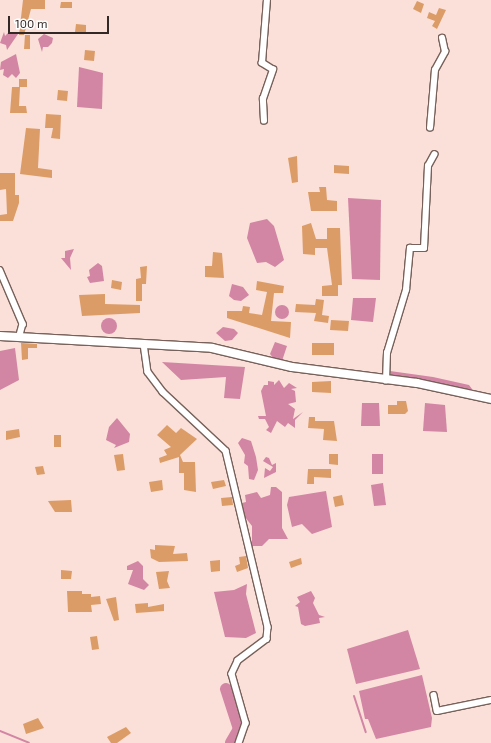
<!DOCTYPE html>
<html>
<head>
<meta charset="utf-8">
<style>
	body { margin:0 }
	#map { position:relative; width:491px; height:743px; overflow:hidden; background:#fae0d8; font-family:"Exo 2",sans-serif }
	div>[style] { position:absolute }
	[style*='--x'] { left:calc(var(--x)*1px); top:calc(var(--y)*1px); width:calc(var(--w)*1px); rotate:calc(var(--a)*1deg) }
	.water>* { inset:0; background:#d385a4 }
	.round { border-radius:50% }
	.stream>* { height:2px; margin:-1px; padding:0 1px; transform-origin:1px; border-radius:1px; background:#d385a4 }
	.river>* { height:12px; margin:-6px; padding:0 6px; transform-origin:6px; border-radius:6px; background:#d385a4 }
	.building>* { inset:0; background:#dc9c67 }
	.roads { filter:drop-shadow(1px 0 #77615a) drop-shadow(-1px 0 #77615a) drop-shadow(0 1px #77615a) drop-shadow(0 -1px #77615a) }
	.minor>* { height:5.5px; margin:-2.75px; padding:0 2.75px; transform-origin:2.75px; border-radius:2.75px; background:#fff }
	.secondary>* { height:8px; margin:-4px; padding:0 4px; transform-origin:4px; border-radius:4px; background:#fff }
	span { translate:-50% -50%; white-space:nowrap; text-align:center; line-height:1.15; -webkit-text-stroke:3.5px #fff; paint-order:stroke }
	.scale { position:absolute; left:8px; top:16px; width:101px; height:18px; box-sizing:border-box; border:2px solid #322825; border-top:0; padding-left:5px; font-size:12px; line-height:14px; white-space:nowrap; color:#322825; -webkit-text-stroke:3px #fff; paint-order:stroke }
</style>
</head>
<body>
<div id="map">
	<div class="water">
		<i style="clip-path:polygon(4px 32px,5px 36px,9px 32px,18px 34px,7px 50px,6px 45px,0 43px)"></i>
		<i style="clip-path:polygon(44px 34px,53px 38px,52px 43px,48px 47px,43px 47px,42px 52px,38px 39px)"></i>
		<i style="clip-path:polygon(16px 54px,20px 73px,16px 78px,12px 74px,8px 78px,3px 75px,4px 69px,0 70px,1px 62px)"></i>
		<i style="clip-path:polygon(79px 67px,103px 73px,102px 109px,77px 107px)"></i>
		<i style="clip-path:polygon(348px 198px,381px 200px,380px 280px,352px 279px)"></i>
		<i style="clip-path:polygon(267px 219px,274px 226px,284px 260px,275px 267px,266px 262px,257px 263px,247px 238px,250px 223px)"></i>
		<i style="clip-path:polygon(74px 249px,70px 258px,71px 270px,61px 258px,65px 258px,65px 251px)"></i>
		<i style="clip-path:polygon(98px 263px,102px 266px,104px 281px,90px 283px,87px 277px,90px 276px,89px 270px)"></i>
		<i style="clip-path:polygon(232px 284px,243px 287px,249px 295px,241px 301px,234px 300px,229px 296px)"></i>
		<i style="clip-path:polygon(353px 298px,376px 298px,373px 322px,351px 320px)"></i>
		<i class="round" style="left:275px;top:305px;width:14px;height:14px"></i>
		<i class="round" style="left:101px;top:318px;width:16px;height:16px"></i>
		<i style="clip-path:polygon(223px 327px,234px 329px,238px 333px,232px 340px,225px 341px,216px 333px)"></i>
		<i style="clip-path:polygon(275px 342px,287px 346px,282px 361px,274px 359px,270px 354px)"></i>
		<i style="clip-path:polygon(15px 348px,19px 380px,0 390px,0 351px)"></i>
		<i style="clip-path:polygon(162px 362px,245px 367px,240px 399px,224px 398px,226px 377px,181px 380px)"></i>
		<i style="clip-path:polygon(390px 371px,433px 377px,469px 385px,472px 389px,465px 390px,391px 376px)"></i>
		<i style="clip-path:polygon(279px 380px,284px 388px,289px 383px,297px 388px,291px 389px,295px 391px,296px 402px,288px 404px,295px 409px,293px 419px,303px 412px,295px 420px,295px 428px,288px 423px,285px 427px,277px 421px,271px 433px,266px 430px,269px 427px,265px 419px,259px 419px,258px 416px,266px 416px,261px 391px,264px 385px,268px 385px,268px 381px,274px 382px,274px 385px)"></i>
		<i style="clip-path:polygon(362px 403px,379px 403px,380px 426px,361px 426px)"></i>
		<i style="clip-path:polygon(425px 403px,445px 405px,447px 432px,423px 431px)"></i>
		<i style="clip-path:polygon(117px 418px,130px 434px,129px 442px,114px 448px,116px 445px,106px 440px,109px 427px)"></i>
		<i style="clip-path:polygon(242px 438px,251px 441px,256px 457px,258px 470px,254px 480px,249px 479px,248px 466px,244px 463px,245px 455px,238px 443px)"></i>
		<i style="clip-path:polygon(372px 454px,383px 454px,383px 474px,372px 474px)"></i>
		<i style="clip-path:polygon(266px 457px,269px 458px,272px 465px,276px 463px,276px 472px,264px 478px,265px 468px,270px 471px,273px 467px,263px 461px)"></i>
		<i style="clip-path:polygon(383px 483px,386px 505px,374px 506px,371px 485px)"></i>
		<i style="clip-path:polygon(271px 487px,276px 487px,282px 492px,282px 528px,288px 539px,269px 539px,262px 546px,252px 546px,252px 526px,245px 517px,242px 503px,246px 502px,245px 495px,257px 492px,261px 498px,270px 495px)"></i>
		<i style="clip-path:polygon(326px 491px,332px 527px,312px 534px,302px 524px,292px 527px,287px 505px,289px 497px)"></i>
		<i style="clip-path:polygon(138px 561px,143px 566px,143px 579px,149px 585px,144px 590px,128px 584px,133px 570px,127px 570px,127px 566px)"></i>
		<i style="clip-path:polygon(247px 584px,246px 594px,256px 633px,246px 638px,225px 637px,214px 592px,234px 590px)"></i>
		<i style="clip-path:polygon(311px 591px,315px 598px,313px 603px,319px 615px,325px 617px,319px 618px,320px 623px,305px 626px,301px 624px,298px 607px,295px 606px,300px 602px,297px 597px)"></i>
		<i style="clip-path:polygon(408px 630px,420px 669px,356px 684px,347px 649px)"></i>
		<i style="clip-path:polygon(422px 675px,432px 718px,431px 727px,376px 739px,368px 719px,365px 719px,359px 691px)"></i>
	</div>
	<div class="stream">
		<i style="--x:354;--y:696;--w:38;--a:72"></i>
		<i style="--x:0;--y:731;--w:31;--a:22"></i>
	</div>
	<div class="river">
		<i style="--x:226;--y:689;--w:42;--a:72"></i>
		<i style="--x:239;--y:729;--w:16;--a:120"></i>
	</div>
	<div class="building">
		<i style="clip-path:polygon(23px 0,45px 0,45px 9px,31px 9px,24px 35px,19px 35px)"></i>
		<i style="clip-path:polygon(417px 1px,424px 4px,421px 13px,413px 9px)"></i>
		<i style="clip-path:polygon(61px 2px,72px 2px,72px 8px,60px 8px)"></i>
		<i style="clip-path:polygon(439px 8px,446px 10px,437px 29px,432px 26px,435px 21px,427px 18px,429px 12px,436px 15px)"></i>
		<i style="clip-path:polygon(76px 24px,86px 25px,86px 33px,75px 32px)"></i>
		<i style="clip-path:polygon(25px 35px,30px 35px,30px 49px,24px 49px)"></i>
		<i style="clip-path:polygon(85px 50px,95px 51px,94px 61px,84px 60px)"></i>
		<i style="clip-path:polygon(19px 79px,27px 79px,27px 87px,20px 87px,19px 106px,26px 106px,27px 113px,10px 113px,12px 87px,19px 87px)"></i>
		<i style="clip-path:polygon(58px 90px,68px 91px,67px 101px,57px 100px)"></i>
		<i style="clip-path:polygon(46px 114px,61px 115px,60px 139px,51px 138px,53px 128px,45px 128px)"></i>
		<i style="clip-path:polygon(26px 128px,40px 129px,38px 168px,52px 170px,52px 178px,20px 174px)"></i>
		<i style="clip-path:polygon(297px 156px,298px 182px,292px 183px,288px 158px)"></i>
		<i style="clip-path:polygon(334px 165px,349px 166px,349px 174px,334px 173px)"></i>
		<i style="clip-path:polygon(0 173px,15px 173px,15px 195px,19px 195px,19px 203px,13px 221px,0 221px,0 215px,7px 214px,6px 189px,0 190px)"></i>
		<i style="clip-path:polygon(319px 187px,326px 187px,327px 200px,337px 201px,337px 211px,311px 211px,308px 192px,320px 192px)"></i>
		<i style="clip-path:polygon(311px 223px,316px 239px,327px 239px,327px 228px,340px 228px,342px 285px,338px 285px,338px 296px,322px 296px,322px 286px,332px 285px,327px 248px,315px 248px,315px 255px,303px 254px,302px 226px)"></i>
		<i style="clip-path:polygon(213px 252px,222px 253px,224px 278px,205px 277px,205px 266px,212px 266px)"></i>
		<i style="clip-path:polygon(147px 266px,146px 284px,142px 284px,142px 301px,136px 301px,136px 279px,141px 278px,140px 267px)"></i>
		<i style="clip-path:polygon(112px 280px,122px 282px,121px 290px,111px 288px)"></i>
		<i style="clip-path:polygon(257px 281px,284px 286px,283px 293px,274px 293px,271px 321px,291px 322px,290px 338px,227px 318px,227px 311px,242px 311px,243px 306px,250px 307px,249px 313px,262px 315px,267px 292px,256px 290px)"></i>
		<i style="clip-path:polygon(105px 294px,105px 304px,140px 305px,140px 313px,82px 316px,79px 295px)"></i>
		<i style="clip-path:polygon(316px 299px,324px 300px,322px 315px,329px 316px,328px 323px,314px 321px,316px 313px,295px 312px,296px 304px,315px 305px)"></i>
		<i style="clip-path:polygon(331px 320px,349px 321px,348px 331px,330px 330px)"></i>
		<i style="clip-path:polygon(21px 343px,37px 344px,37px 348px,28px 348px,28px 359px,22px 360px)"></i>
		<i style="clip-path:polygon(312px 343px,334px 343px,334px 355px,312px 355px)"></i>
		<i style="clip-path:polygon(331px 381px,331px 393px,312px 392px,312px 382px)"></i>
		<i style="clip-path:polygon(397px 401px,406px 401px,408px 411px,405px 414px,388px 414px,388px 405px,397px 405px)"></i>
		<i style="clip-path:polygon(309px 417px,315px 417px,315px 421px,334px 421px,337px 441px,323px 440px,324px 429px,308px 428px)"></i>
		<i style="clip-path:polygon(167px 425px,176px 433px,181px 428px,197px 439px,180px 455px,183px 462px,195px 462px,196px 492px,184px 490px,184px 473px,179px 473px,179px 457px,160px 463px,159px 458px,167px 455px,164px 450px,171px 447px,157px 435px)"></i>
		<i style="clip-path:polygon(19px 429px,20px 437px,6px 440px,6px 431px)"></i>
		<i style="clip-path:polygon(54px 435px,61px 435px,61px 447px,54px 447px)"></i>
		<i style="clip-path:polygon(123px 454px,125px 470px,117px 471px,114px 455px)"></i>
		<i style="clip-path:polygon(329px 454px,338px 454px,338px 465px,329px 464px)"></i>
		<i style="clip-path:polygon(43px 466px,45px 474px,37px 475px,35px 467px)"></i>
		<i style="clip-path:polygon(308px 469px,331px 469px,331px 478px,314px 477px,314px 484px,307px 484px)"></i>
		<i style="clip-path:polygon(162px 480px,163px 490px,151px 492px,149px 482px)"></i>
		<i style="clip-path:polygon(224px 480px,226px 486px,213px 489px,211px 482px)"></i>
		<i style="clip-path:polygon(342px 495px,344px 505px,335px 507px,333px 497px)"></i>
		<i style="clip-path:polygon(232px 497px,233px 505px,222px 506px,221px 498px)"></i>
		<i style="clip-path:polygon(71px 500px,72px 512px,55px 512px,48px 501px)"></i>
		<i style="clip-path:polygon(155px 545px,175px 546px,173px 554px,187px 553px,188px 561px,159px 562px,151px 558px,150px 549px,155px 550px)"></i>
		<i style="clip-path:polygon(246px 556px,248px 568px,237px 572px,235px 566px,240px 564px,239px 557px)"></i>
		<i style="clip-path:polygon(301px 558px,302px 564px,291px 568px,289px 562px)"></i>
		<i style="clip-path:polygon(220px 560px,220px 571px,211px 572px,210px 561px)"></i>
		<i style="clip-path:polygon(61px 570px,72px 571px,71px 579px,61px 579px)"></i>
		<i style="clip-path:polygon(169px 571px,167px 581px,170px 588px,159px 589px,156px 572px)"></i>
		<i style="clip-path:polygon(67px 591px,82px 591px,82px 594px,91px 594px,91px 597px,100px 596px,101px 604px,91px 605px,92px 612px,68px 612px)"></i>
		<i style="clip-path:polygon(116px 597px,119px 620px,114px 621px,106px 599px)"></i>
		<i style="clip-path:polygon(148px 603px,148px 607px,164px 604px,164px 611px,136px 613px,135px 604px)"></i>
		<i style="clip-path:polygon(97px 636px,99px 649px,92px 650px,90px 637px)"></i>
		<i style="clip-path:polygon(38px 718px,44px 728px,26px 734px,23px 724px)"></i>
		<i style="clip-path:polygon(126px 727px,131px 733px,117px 743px,111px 743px,107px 737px)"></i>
	</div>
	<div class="roads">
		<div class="minor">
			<i style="--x:264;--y:121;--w:22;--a:-93"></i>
			<i style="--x:263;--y:99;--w:31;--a:-71"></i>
			<i style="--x:273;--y:70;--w:13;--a:-148"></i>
			<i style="--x:262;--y:63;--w:63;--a:-85.5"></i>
			<i style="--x:430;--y:128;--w:58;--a:-85.1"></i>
			<i style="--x:435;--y:70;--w:21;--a:-61"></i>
			<i style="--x:445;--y:52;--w:14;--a:-102"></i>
			<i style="--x:0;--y:270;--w:59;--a:66.9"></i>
			<i style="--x:23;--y:324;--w:11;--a:105"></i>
			<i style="--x:144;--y:344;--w:28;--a:82"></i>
			<i style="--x:148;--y:372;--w:25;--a:53"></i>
			<i style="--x:163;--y:392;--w:86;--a:43.1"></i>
			<i style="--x:226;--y:451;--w:181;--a:76.6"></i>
			<i style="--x:268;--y:627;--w:12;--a:95"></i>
			<i style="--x:267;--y:639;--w:36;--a:143"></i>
			<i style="--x:238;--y:661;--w:14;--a:115"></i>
			<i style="--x:232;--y:674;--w:51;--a:74.1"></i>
			<i style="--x:246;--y:723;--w:21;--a:109"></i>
			<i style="--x:386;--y:381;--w:28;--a:-88"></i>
			<i style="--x:387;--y:353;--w:66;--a:-73.2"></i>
			<i style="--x:406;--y:290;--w:42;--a:-84.6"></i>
			<i style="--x:410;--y:248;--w:14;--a:0"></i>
			<i style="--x:424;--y:248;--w:82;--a:-87.2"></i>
			<i style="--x:428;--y:166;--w:13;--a:-61"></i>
			<i style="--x:434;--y:695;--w:16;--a:79"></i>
			<i style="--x:437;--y:711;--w:55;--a:-11.5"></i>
		</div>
		<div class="secondary">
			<i style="--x:0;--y:336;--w:212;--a:3.2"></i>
			<i style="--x:212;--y:348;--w:82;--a:13.4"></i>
			<i style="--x:292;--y:367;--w:126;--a:7.3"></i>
			<i style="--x:417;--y:383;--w:76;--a:12.2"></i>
		</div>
	</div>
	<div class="scale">100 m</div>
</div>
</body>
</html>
